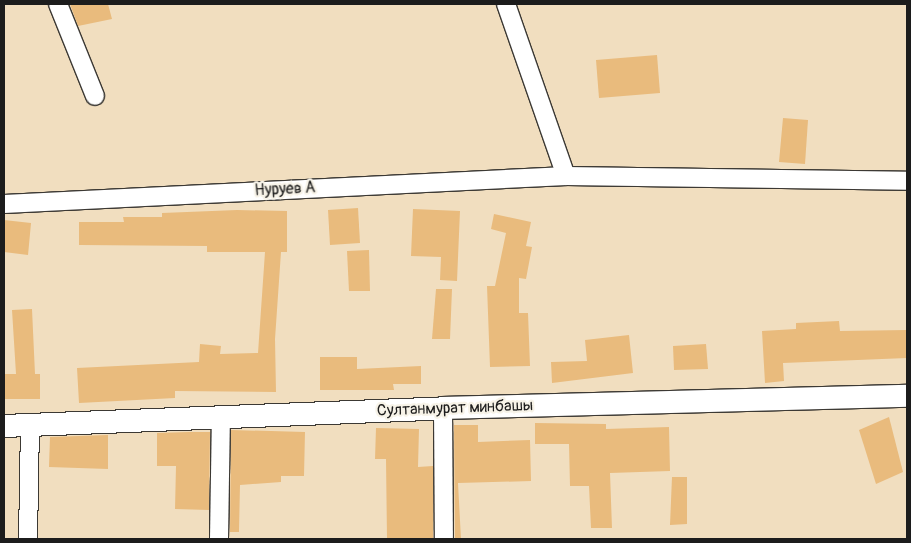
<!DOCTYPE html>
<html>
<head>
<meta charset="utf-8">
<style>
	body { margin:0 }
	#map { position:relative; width:911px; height:543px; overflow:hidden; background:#f1debf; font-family:Pangolin,sans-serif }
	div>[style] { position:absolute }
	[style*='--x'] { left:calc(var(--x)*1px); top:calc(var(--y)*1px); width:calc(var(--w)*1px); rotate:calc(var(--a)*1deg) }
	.building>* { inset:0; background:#e9bb7d }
	.roads { filter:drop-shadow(1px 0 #3c3934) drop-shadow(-1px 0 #3c3934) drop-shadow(0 1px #3c3934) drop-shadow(0 -1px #3c3934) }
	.minor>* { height:18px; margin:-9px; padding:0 9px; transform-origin:9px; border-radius:9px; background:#fff }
	.tertiary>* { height:22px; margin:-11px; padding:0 11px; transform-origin:11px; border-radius:11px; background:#fff }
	span { translate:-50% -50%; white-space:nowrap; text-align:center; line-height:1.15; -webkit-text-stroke:4.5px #f7f3e8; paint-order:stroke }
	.street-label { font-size:16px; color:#1c1c1c }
	.frame { position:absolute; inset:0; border:5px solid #1c1c1c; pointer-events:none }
</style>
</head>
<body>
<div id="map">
	<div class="building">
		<i style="clip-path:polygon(70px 4px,108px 4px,112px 19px,78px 26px)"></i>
		<i style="clip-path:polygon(657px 55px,660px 93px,599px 98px,596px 60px)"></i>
		<i style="clip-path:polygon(783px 118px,808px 120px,805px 164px,779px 162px)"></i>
		<i style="clip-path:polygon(358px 208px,360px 243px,330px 245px,328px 210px)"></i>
		<i style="clip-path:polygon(413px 209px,460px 211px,457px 281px,440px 280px,441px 257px,411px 256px)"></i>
		<i style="clip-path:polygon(237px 210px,287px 211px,287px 252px,281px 252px,275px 339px,276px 392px,175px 391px,175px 398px,79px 403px,77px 368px,199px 362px,200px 344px,221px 346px,220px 354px,258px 353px,265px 252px,207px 252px,207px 246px,79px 245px,79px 222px,124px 222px,123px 217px,162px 217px,162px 213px)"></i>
		<i style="clip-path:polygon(494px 214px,531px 222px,526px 246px,532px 247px,526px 279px,519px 278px,519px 313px,528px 313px,530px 366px,490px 367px,487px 286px,495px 286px,506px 233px,491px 229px)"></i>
		<i style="clip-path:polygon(4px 220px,31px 223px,28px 255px,4px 252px)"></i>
		<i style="clip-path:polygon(369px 250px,370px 291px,349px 291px,347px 251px)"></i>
		<i style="clip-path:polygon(436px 289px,452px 289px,450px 339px,432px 339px)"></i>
		<i style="clip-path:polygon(32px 309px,35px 374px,40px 374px,40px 399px,4px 399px,4px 374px,16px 374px,12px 310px)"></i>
		<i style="clip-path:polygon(839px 321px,840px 331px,907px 330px,907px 358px,783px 363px,784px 381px,765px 383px,762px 331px,796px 329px,796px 323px)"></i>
		<i style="clip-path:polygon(629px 335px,633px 373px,552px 383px,551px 362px,587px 361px,585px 340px)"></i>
		<i style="clip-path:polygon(706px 344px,708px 369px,674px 370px,673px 346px)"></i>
		<i style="clip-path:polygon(320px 357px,357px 357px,357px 369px,421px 366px,421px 384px,393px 384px,394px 390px,320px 390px)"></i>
		<i style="clip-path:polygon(889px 417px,903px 472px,876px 484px,859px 430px)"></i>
		<i style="clip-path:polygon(535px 423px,606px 424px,606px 429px,669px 427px,670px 471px,610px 473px,612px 528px,591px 528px,589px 486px,570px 486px,569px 444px,535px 444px)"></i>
		<i style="clip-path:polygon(454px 425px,478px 425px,478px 442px,530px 440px,531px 481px,458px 483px,461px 539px,455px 539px)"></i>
		<i style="clip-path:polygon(376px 428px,419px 429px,418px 467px,433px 466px,433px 539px,387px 539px,386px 459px,375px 459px)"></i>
		<i style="clip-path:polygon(231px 430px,305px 432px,304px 476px,281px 476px,281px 482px,240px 485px,239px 532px,230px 532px)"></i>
		<i style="clip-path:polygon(189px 432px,210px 432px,209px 510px,175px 509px,176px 466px,157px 466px,157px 433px)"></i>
		<i style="clip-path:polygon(108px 435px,108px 469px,49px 467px,50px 437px)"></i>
		<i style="clip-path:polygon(672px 477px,687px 477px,687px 524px,670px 525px)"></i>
	</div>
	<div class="roads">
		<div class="minor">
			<i style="--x:58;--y:4;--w:99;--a:68.1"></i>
			<i style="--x:506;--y:4;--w:182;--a:70.8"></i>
			<i style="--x:4;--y:204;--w:563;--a:-2.85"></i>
			<i style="--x:566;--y:176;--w:341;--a:0.8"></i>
			<i style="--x:443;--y:408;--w:131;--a:89.6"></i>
			<i style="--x:28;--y:539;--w:114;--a:-89"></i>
			<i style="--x:219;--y:539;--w:122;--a:-89.1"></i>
		</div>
		<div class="tertiary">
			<i style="--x:4;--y:426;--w:439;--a:-2.3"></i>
			<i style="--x:443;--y:408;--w:464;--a:-1.5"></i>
		</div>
	</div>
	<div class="street-label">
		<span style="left:285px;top:189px;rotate:-3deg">Нуруев А</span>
		<span style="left:455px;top:408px;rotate:-2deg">Султанмурат минбашы</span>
	</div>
	<div class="frame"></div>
</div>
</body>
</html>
